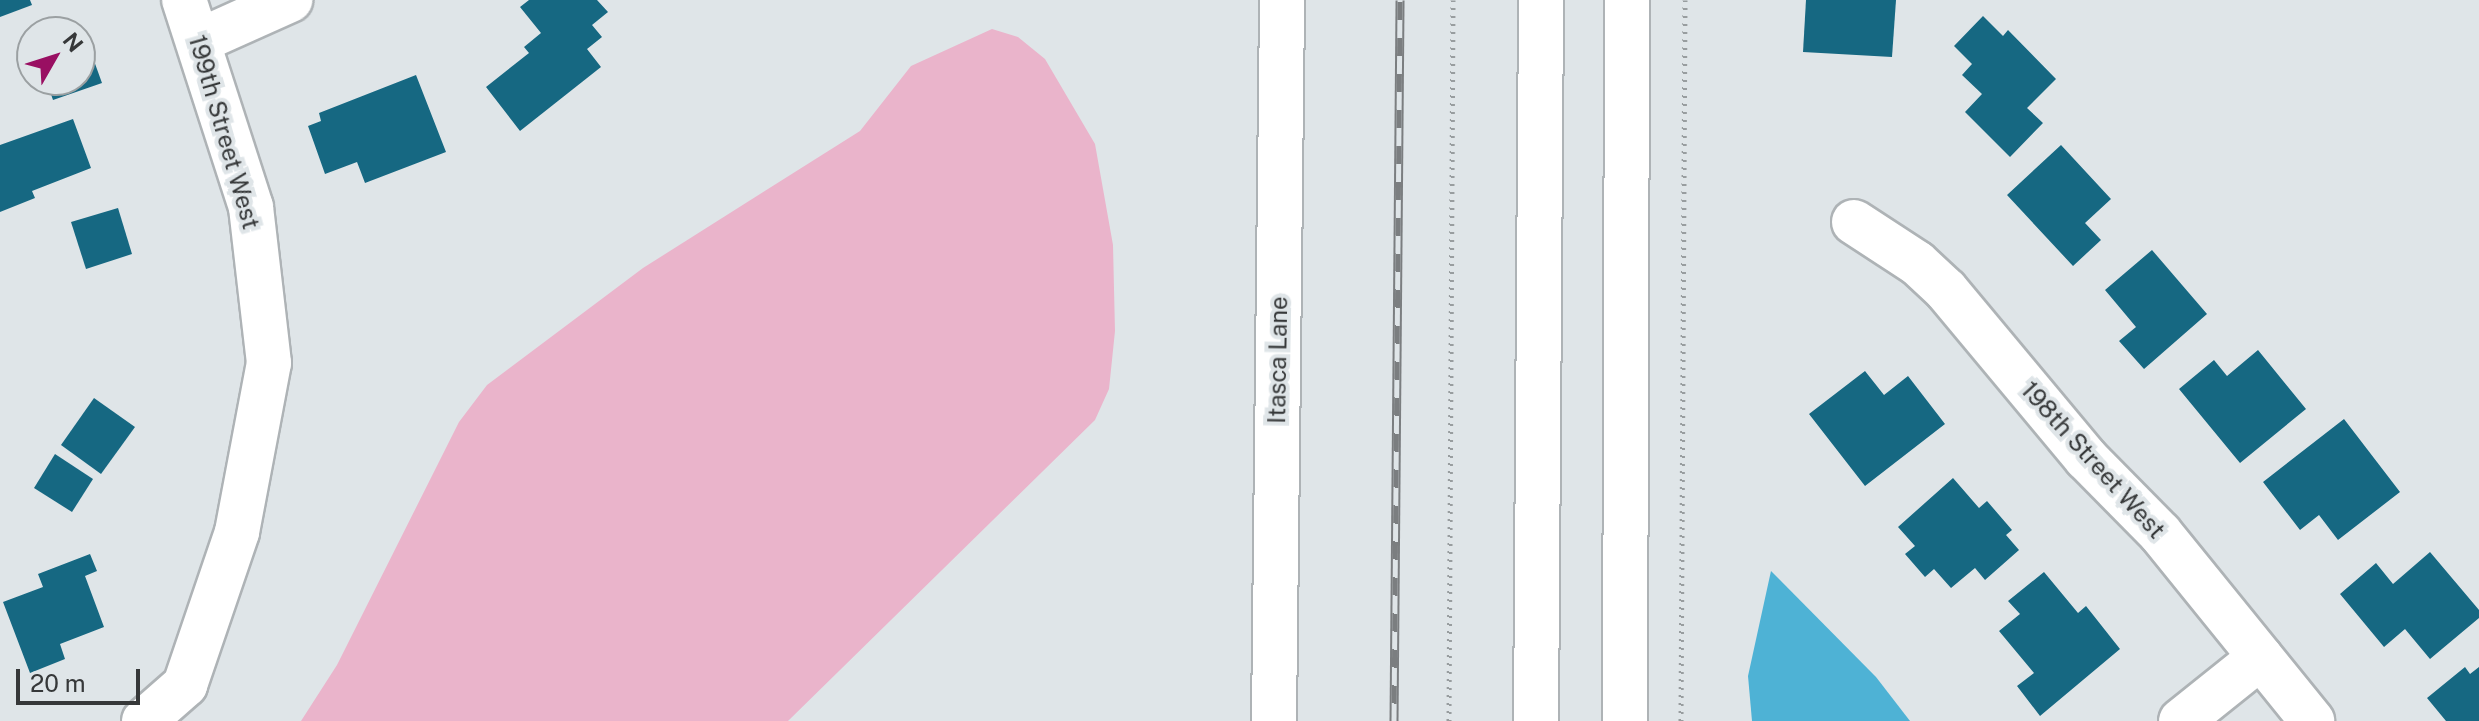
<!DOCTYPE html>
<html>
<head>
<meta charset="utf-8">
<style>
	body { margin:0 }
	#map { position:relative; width:2479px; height:721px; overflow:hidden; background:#dfe5e8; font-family:"Public Sans",sans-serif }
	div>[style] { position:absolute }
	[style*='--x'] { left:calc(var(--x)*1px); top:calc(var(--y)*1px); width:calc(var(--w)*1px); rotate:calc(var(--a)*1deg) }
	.green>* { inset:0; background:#eab4cb }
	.water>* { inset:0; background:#4eb2d5 }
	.building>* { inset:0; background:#166882 }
	.path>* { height:5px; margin-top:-2.5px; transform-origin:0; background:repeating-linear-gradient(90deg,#989d9f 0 2px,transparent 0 8px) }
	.roads { filter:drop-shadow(2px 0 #aeb3b6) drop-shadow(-2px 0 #aeb3b6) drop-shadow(0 2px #aeb3b6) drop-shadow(0 -2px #aeb3b6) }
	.minor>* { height:44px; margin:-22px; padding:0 22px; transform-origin:22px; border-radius:22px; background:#fff }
	.major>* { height:44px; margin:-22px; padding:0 22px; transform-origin:22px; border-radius:22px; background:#fff }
	.rail>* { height:9px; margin-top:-4.5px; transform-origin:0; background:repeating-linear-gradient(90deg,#dfe5e8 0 18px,#7b7e80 0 36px); box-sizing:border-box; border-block:2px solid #7b7e80 }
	span { translate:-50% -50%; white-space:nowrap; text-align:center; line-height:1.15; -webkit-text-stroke:8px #dfe5e8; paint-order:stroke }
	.street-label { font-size:24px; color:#363839 }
	.north { position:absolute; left:16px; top:16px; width:80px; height:80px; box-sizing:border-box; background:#dfe5e8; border:2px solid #9ba0a2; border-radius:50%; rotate:51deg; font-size:22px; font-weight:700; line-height:32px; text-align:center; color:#363839 }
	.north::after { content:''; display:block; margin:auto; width:28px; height:36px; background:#990f62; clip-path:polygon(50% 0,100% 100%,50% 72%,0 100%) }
	.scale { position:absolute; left:16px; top:669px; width:124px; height:36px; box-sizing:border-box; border:4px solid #363839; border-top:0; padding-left:10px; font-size:24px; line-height:28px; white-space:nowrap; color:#363839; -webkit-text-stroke:6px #dfe5e8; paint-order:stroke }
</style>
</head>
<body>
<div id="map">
	<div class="green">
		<i style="clip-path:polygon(992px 29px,1018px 37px,1045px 59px,1095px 144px,1113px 245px,1115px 331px,1109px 389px,1095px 420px,788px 721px,301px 721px,337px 665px,459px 422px,487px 385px,643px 268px,860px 131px,911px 66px)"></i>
	</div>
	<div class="water">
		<i style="clip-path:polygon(1771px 571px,1876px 677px,1910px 721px,1752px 721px,1748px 676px)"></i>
	</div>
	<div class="building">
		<i style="clip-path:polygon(0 0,30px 0,32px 5px,0 17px)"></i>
		<i style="clip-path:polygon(529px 0,597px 0,608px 12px,592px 25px,602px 37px,587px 49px,601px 67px,520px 131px,486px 87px,529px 53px,524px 47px,541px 33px,520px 7px)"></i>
		<i style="clip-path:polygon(1806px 0,1896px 0,1892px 57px,1803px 52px)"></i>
		<i style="clip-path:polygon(1983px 16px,2003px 36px,2008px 30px,2056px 79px,2027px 108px,2043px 123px,2010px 157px,1965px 112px,1982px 94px,1962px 75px,1972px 64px,1954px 46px)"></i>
		<i style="clip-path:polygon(84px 33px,102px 83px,53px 100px,46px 80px,80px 80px,80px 34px)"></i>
		<i style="clip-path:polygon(416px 75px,446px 152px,365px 183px,357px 162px,325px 174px,308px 126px,321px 121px,319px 113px)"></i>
		<i style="clip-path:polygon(73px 119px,91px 168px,32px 191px,35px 198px,0 212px,0 145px)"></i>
		<i style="clip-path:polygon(2061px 145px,2111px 199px,2085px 223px,2101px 240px,2073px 266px,2007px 195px)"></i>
		<i style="clip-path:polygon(118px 208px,132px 254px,86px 269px,71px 222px)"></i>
		<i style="clip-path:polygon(2152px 250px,2207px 314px,2144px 369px,2119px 341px,2136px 327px,2105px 290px)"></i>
		<i style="clip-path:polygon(2258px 350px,2306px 409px,2240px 463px,2179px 389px,2214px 360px,2227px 376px)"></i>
		<i style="clip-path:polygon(1865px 371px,1884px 395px,1908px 376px,1945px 424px,1865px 486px,1809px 414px)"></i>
		<i style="clip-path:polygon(94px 398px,135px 427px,101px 474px,61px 445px)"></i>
		<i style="clip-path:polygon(2344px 419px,2400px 492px,2338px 540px,2319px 515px,2300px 530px,2263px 482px)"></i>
		<i style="clip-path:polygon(55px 454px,93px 479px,72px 512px,34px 488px)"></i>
		<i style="clip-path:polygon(1953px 478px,1979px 508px,1987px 501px,2012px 530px,2006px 535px,2019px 550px,1985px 580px,1975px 568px,1951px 588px,1934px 569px,1925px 577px,1905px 554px,1915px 546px,1898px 527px)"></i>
		<i style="clip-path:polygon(2430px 552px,2479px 610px,2479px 618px,2430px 659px,2405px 629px,2384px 647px,2340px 594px,2376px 563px,2393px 584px)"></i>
		<i style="clip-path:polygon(90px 554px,97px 571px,85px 576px,104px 627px,60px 644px,65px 659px,30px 673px,3px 602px,43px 587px,38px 574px)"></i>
		<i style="clip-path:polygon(2044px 572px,2078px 613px,2086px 606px,2120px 649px,2040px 716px,2017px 686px,2034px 673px,1999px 631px,2020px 614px,2008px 601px)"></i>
		<i style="clip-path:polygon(2465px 667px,2470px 674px,2479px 667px,2479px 721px,2446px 721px,2427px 698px)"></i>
	</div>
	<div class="path">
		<i style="--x:1449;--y:721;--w:721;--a:-89.68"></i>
		<i style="--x:1681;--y:721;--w:721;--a:-89.68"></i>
	</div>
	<div class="roads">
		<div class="minor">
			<i style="--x:201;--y:40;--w:98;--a:-24.2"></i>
			<i style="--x:1854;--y:222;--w:75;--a:33.1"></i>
			<i style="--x:1917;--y:263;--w:40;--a:43"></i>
			<i style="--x:1946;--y:290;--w:219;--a:50.2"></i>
			<i style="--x:2086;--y:458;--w:105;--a:45.4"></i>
			<i style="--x:2160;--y:533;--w:242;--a:51"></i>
			<i style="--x:144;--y:721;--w:55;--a:-41.3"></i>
			<i style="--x:185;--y:685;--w:162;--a:-71.2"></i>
			<i style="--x:237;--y:532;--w:172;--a:-79.3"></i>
			<i style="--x:269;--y:363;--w:157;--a:-96.6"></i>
			<i style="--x:251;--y:207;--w:218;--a:-107.9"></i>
			<i style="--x:1274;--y:721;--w:721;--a:-89.36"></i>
			<i style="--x:2181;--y:721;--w:102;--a:-38.7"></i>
		</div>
		<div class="major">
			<i style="--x:1536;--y:721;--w:721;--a:-89.6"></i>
			<i style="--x:1625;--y:721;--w:721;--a:-89.84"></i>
		</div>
	</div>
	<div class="rail">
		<i style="--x:1394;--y:721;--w:721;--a:-89.52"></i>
	</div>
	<div class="street-label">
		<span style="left:224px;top:132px;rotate:74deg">199th Street West</span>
		<span style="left:1278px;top:360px;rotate:-89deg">Itasca Lane</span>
		<span style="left:2093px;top:460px;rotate:48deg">198th Street West</span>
	</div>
	<div class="north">N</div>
	<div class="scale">20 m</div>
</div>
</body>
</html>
